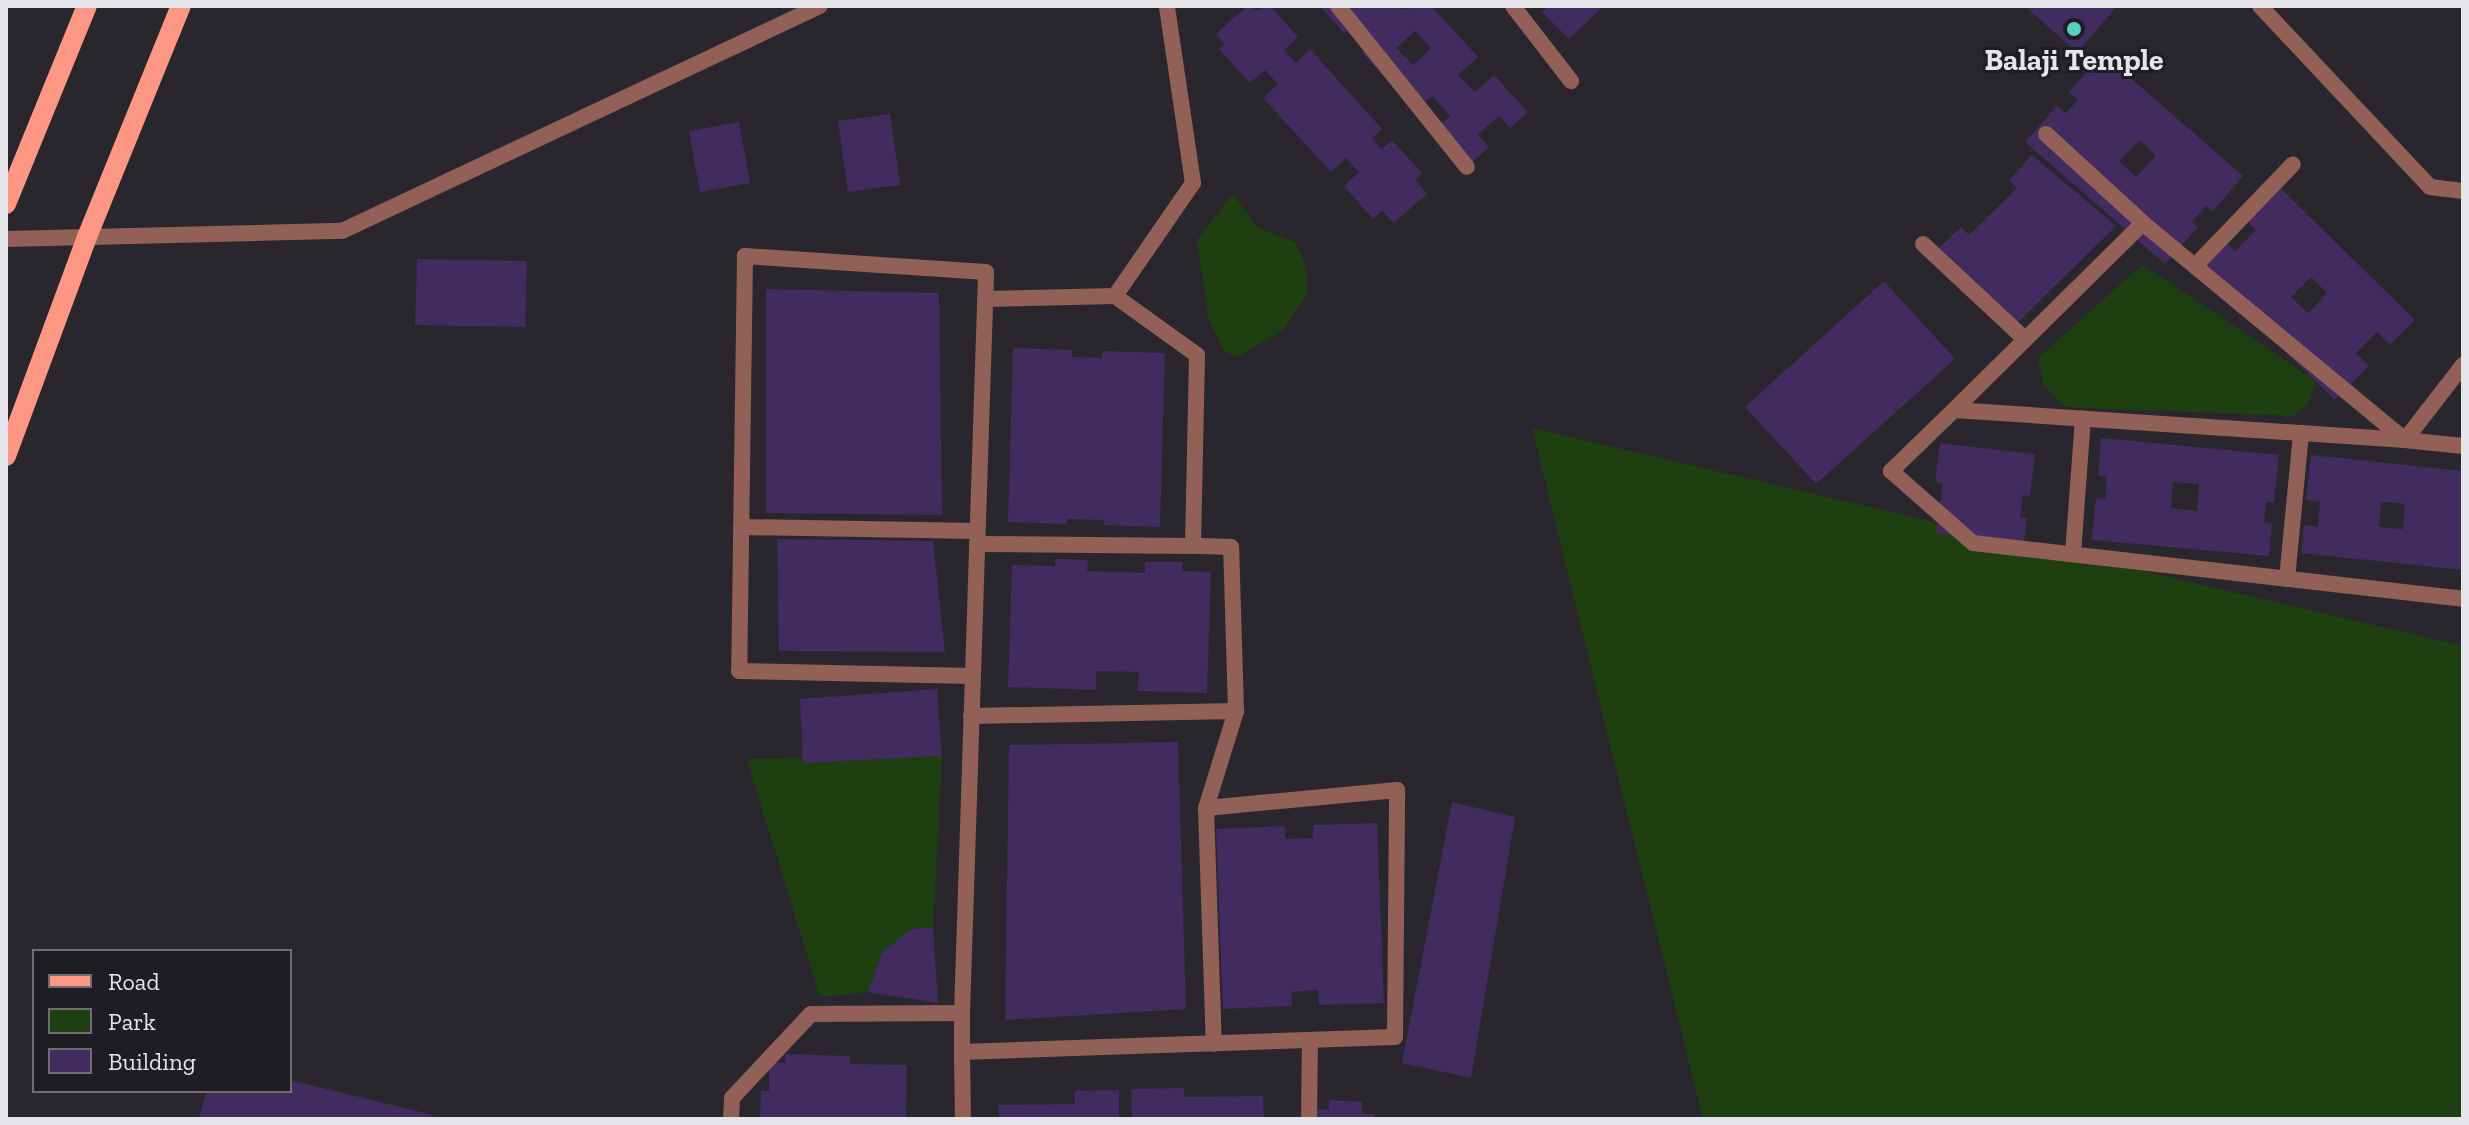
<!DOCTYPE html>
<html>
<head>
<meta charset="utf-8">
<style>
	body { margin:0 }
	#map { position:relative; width:2469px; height:1125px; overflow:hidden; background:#29272d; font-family:"Zilla Slab",serif }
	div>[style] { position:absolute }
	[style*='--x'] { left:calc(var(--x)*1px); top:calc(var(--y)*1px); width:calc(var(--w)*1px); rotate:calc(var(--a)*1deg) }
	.green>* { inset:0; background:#1e3f10 }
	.building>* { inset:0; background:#412b5f }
	.minor>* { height:16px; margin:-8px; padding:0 8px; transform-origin:8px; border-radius:8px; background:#926056 }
	.primary>* { height:20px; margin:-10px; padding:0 10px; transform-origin:10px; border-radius:10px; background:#fd9682 }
	.dots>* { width:22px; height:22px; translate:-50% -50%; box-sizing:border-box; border:4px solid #1f1d23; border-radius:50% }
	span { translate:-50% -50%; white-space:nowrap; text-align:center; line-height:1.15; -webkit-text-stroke:6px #1f1d23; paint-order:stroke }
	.poi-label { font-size:30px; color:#e5e4e8; font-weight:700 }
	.frame { position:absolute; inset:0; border:8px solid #e5e4e8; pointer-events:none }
	.legend { position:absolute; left:32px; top:949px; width:260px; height:144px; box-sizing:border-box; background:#1f1d23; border:2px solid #6e6d72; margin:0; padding:10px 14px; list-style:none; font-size:24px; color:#e5e4e8 }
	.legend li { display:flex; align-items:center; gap:16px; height:40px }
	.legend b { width:40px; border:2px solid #6e6d72 }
</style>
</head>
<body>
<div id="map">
	<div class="green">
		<i style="clip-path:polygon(1233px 194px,1257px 227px,1296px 243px,1306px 267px,1308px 293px,1283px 330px,1238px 357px,1224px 351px,1209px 320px,1197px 240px)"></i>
		<i style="clip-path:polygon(2142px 265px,2316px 381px,2307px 405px,2293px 416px,2064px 407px,2044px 385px,2038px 358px)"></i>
		<i style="clip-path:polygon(1532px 428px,2463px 646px,2463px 1119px,1703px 1119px)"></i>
		<i style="clip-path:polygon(942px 756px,933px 927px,912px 929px,883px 951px,868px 992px,820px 997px,747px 759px)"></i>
	</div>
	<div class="building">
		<i style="clip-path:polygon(1247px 6px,1257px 10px,1270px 6px,1298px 37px,1284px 50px,1296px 63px,1310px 49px,1382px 129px,1372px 138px,1382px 149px,1392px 140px,1422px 173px,1415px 179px,1427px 194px,1394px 223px,1382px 211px,1373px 219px,1344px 186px,1359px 172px,1346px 158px,1331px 172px,1263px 98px,1278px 84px,1265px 70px,1250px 83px,1219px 49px,1225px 44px,1216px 34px)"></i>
		<i style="clip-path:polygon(evenodd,1320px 6px,1400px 6px,1403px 9px,1431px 6px,1478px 57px,1458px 75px,1475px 92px,1494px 75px,1528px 112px,1510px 128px,1499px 116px,1478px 134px,1489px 147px,1467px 167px,1433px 131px,1450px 116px,1433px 96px,1416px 111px,1362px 53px,1376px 40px,1358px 21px,1344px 33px,1320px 6px,1415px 31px,1431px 48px,1413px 65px,1396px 48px,1415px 31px)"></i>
		<i style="clip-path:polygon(1548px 6px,1604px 6px,1569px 39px,1542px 12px)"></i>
		<i style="clip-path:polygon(2025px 6px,2117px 6px,2077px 53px)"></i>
		<i style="clip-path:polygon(evenodd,2103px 54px,2243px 176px,2213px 211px,2206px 206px,2192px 222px,2198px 227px,2165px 264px,2025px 142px,2057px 106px,2066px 113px,2078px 100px,2069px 92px,2103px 54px,2140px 140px,2156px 156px,2136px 177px,2119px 161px,2140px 140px)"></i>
		<i style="clip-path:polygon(890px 114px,900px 185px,848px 192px,838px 121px)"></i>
		<i style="clip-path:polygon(739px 122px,750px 183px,700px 192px,689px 131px)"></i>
		<i style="clip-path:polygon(2032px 155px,2116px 226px,2015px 325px,1939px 248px,1961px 227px,1969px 235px,2017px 188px,2009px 180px)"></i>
		<i style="clip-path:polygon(evenodd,2278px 186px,2415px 320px,2390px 345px,2377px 332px,2356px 353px,2369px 366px,2335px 400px,2198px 267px,2224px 240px,2235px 251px,2256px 230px,2245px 219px,2278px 186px,2311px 277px,2327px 293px,2308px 313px,2291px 297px,2311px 277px)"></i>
		<i style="clip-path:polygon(417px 259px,527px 261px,525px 327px,415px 325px)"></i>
		<i style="clip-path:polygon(1884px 281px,1955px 359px,1816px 484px,1745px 407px)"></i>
		<i style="clip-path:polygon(766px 289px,939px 293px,942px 515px,766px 513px)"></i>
		<i style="clip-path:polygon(1013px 348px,1073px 350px,1072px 357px,1102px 358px,1103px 351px,1165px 353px,1160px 527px,1104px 525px,1104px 520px,1067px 519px,1067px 524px,1008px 522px)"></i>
		<i style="clip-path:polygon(evenodd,2101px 438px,2279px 455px,2274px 502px,2266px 502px,2264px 522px,2272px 523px,2269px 556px,2092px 540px,2096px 498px,2105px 499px,2107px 477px,2098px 476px,2101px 438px,2173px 482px,2199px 484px,2197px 511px,2171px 508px,2173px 482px)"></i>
		<i style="clip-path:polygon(1940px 443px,2035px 454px,2030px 496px,2023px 495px,2020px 517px,2027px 518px,2023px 550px,1957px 541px,1958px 536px,1936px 533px,1943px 483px,1935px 482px)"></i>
		<i style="clip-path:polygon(evenodd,2311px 455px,2463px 471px,2463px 570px,2301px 553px,2304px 525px,2318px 527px,2320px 502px,2306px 500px,2311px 455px,2381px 501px,2405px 504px,2403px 529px,2379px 527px,2381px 501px)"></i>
		<i style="clip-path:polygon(777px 539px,933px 541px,945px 652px,779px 651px)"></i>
		<i style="clip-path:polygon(1055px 559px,1088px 560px,1087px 571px,1145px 573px,1145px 562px,1183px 562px,1182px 571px,1211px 572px,1207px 693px,1137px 691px,1139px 672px,1096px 671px,1096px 690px,1008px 687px,1012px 565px,1055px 566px)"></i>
		<i style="clip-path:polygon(937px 689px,942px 756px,803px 763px,800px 699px)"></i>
		<i style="clip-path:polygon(1178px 742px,1186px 1009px,1005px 1020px,1009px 745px)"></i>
		<i style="clip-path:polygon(1452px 802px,1515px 817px,1471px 1078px,1402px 1063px)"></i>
		<i style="clip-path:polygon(1377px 823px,1384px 1003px,1319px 1005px,1318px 990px,1291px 992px,1292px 1006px,1223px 1009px,1216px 829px,1285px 826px,1285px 839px,1313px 838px,1313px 825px)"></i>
		<i style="clip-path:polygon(933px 927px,938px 1003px,868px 992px,883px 951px,912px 929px)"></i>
		<i style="clip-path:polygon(785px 1054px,850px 1056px,850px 1064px,907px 1065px,906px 1119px,760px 1119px,761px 1091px,769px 1091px,769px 1062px,785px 1063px)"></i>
		<i style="clip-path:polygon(290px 1080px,433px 1115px,432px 1119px,199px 1119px,206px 1091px,290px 1091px)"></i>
		<i style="clip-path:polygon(1184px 1088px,1184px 1097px,1263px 1096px,1264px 1119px,1132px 1119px,1131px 1089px)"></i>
		<i style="clip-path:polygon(1119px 1090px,1119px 1119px,999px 1119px,998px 1105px,1075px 1104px,1075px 1091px)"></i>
		<i style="clip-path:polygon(1329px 1100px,1362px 1102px,1362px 1113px,1374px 1114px,1374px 1119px,1314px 1119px,1315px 1109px,1329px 1110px)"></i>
	</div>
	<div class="minor">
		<i style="--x:1338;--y:6;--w:206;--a:51.3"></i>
		<i style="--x:1513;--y:6;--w:95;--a:52.3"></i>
		<i style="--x:2260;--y:6;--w:248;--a:46.8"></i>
		<i style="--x:2430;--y:187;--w:33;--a:7"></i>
		<i style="--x:2046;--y:134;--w:132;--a:42.5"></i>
		<i style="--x:6;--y:239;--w:336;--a:-1.4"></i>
		<i style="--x:342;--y:231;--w:528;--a:-25.21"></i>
		<i style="--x:1923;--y:244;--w:139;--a:43"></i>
		<i style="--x:2195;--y:266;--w:141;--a:-46.1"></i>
		<i style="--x:985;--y:299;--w:130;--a:-1.3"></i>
		<i style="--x:1954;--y:410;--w:452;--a:3.8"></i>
		<i style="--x:2405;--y:440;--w:340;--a:-140.4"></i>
		<i style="--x:2143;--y:223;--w:266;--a:135.3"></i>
		<i style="--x:1954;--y:410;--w:88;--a:135.9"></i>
		<i style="--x:1891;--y:471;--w:109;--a:41.3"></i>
		<i style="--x:1973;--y:543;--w:493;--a:6.5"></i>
		<i style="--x:2405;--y:440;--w:95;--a:-52.3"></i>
		<i style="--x:2405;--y:440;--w:58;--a:5.9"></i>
		<i style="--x:741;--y:527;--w:236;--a:1"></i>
		<i style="--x:977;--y:544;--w:216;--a:0.5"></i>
		<i style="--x:2073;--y:554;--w:136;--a:-85.8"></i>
		<i style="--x:2287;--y:579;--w:147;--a:-84.5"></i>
		<i style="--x:971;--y:716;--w:265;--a:-1.1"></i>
		<i style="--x:1206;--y:808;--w:236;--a:88.1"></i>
		<i style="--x:962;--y:1013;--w:39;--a:90"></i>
		<i style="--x:731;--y:1119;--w:21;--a:-87"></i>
		<i style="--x:732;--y:1098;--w:115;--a:-46.8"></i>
		<i style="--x:811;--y:1014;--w:151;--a:-0.4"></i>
		<i style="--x:962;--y:1013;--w:741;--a:-88.14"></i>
		<i style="--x:986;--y:272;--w:242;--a:-176.2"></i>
		<i style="--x:745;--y:256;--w:415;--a:90.8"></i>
		<i style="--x:739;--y:671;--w:233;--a:1.2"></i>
		<i style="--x:963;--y:1119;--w:67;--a:-90.9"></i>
		<i style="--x:962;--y:1052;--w:433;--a:-2"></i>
		<i style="--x:1395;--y:1037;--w:247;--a:-89.5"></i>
		<i style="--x:1397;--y:790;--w:192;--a:174.6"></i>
		<i style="--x:1206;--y:808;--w:102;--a:-72.8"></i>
		<i style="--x:1236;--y:711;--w:164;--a:-91.7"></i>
		<i style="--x:1231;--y:547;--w:38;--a:-178"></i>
		<i style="--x:1193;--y:546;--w:191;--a:-88.8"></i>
		<i style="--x:1197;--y:355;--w:101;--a:-144.3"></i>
		<i style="--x:1115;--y:296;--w:137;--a:-55.4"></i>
		<i style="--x:1193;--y:183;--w:179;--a:-98.4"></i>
		<i style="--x:1309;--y:1119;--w:78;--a:-89.3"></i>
	</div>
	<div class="primary">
		<i style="--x:6;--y:204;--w:214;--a:-67.8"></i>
		<i style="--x:6;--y:456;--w:233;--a:-69.7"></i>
		<i style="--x:87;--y:237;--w:249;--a:-67.9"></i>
	</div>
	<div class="dots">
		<i style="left:2074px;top:29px;background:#5acebd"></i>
	</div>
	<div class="poi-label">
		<span style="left:2074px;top:60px">Balaji Temple</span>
	</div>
	<div class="frame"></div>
	<ul class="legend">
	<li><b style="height:10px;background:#fd9682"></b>Road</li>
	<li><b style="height:22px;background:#1e3f10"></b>Park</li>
	<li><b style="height:22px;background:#412b5f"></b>Building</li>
	</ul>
</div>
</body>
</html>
